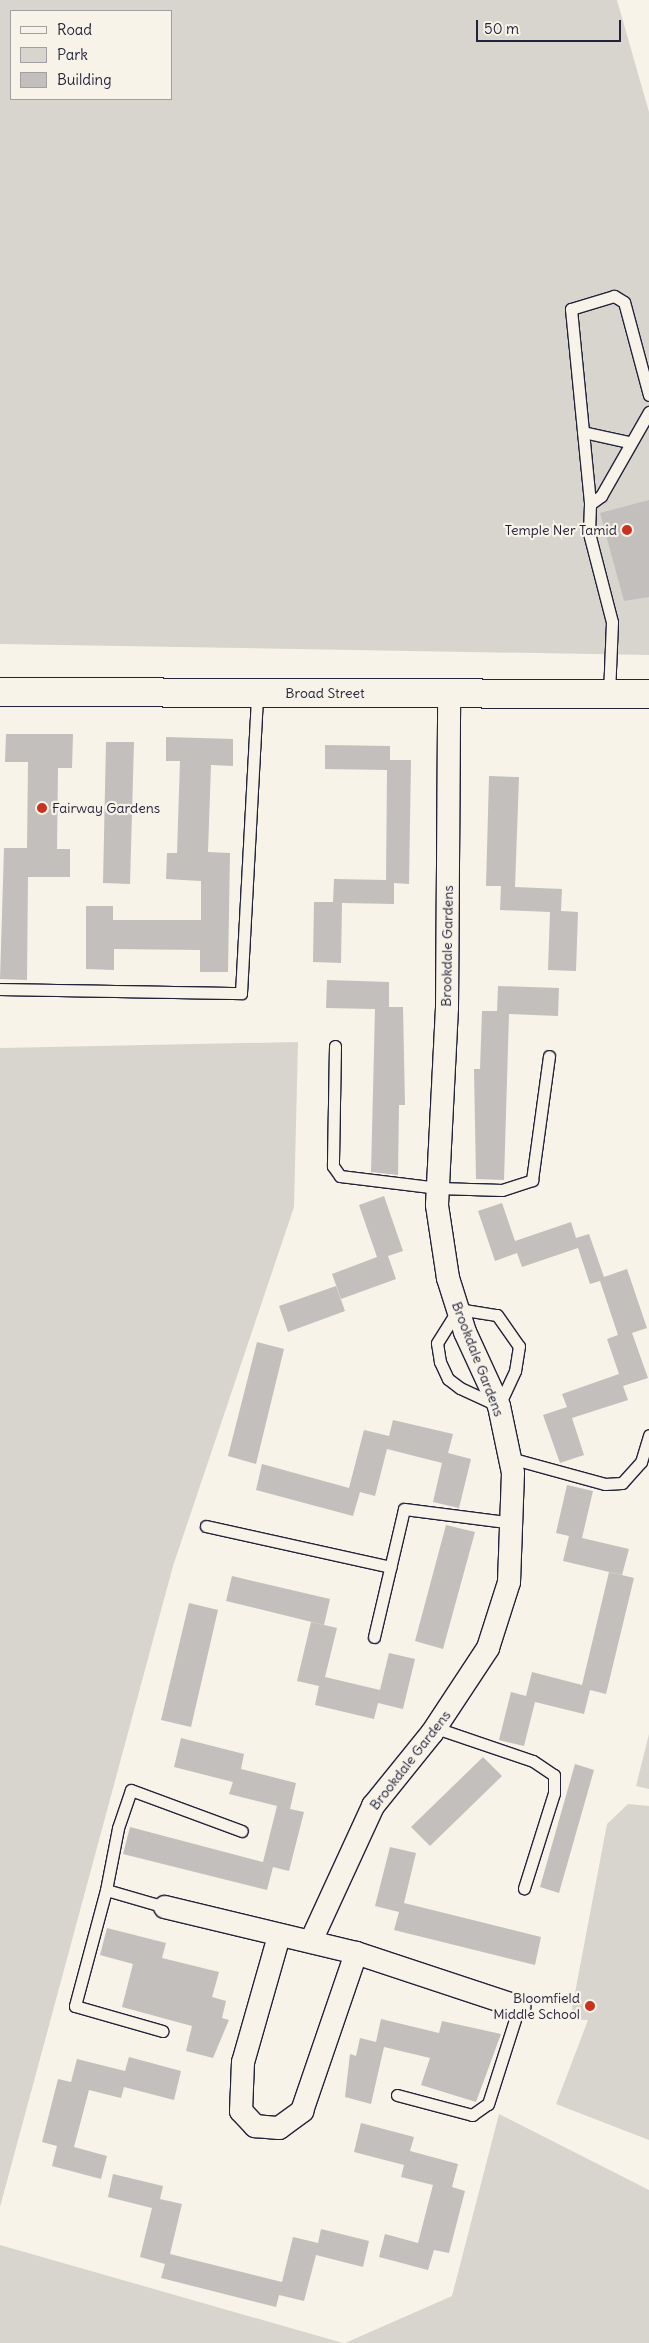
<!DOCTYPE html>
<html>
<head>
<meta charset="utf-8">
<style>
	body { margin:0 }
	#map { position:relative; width:649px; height:2343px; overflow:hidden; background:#f7f3e8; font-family:Delius,sans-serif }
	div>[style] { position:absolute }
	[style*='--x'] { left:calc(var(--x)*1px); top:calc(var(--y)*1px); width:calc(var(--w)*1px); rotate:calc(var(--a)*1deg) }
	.green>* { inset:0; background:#d8d5cf }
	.building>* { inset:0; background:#c2bfbd }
	.roads { filter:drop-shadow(1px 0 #22223b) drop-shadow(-1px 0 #22223b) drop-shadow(0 1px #22223b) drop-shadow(0 -1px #22223b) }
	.lane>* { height:11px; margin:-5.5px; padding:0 5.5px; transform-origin:5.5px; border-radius:5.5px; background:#f7f3e8 }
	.street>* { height:22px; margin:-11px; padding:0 11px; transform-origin:11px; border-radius:11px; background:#f7f3e8 }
	.primary>* { height:28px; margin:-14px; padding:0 14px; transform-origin:14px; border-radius:14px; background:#f7f3e8 }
	.dots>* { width:14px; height:14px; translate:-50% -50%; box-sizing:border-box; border:2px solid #f7f3e8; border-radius:50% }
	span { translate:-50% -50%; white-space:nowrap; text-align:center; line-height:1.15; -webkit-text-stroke:4.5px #f7f3e8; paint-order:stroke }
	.poi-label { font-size:14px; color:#22223b }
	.right { translate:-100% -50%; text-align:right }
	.left { translate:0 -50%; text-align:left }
	.street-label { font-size:14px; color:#22223b }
	.legend { position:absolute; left:10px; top:10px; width:162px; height:90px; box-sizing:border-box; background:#f7f3e8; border:1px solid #a29fa3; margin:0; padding:6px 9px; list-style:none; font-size:15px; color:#22223b }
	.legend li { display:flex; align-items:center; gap:10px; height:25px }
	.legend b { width:25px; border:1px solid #a29fa3 }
	.scale { position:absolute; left:476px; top:20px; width:145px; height:22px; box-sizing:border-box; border:2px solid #22223b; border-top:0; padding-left:6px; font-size:15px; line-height:18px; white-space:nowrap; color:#22223b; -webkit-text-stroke:4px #f7f3e8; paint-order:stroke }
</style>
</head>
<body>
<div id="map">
	<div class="green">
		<i style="clip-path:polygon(evenodd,0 0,617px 0,649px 112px,649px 655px,0 644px,0 0,11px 11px,171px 11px,171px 99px,11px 99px,11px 11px)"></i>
		<i style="clip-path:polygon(298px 1042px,294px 1207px,173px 1566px,0 2207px,0 1048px)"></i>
		<i style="clip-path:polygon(649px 1734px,649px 1789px,636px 1786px)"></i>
		<i style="clip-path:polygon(628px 1804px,649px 1806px,649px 2140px,556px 2104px,588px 2020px,570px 2019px,607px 1824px)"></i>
		<i style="clip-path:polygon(499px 2114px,649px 2190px,649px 2343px,345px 2343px,452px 2296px)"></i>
		<i style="clip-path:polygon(0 2245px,343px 2343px,0 2343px)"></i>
	</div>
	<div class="building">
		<i style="clip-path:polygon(649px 500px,649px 597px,624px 601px,600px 513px)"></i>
		<i style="clip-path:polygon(6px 734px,73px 734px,72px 768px,58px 768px,57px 849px,70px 849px,70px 877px,28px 877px,27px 980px,0 979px,4px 848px,27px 848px,28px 762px,5px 762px)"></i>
		<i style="clip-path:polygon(166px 737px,233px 739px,233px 766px,211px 765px,208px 852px,230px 853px,228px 972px,200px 972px,200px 950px,114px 949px,114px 970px,86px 969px,86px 906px,113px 906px,113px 920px,201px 920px,201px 881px,166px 879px,167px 853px,177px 853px,180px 761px,166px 761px)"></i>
		<i style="clip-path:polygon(106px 742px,134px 742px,130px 884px,103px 883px)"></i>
		<i style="clip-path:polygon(325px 745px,390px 746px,390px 760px,411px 760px,409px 884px,394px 883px,394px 904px,342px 903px,341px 963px,313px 962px,314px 902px,333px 902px,334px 879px,386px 880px,387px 770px,325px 769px)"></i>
		<i style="clip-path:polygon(489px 776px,519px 777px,515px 887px,562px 889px,561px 911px,578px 912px,576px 971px,548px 970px,550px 912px,500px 910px,501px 886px,486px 886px)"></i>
		<i style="clip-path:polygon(327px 980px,389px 982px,389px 1007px,403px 1007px,405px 1105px,399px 1105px,398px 1175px,371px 1172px,375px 1009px,326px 1008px)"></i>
		<i style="clip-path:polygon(498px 986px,559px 988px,558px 1016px,509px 1014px,504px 1180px,476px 1179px,474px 1069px,480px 1069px,482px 1011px,497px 1011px)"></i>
		<i style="clip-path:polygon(384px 1196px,403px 1251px,388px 1256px,396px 1279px,341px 1299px,332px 1274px,377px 1257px,359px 1205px)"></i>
		<i style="clip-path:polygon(502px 1203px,515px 1241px,571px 1222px,576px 1238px,589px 1234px,604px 1277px,627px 1269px,647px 1328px,632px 1333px,648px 1378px,623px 1386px,628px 1400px,572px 1418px,584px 1455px,560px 1463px,543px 1415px,567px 1407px,562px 1394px,619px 1374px,607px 1339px,618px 1335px,600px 1281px,590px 1284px,578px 1248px,522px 1267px,517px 1253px,495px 1261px,478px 1211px)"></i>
		<i style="clip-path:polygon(336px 1286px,345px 1311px,288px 1332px,279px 1306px)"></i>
		<i style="clip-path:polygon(257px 1342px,284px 1349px,256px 1464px,228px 1456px)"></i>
		<i style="clip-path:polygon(393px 1420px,453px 1434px,448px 1453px,471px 1459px,459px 1508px,433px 1502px,442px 1463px,387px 1449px,375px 1496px,360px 1492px,353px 1516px,256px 1490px,262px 1464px,349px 1488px,364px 1430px,389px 1436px)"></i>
		<i style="clip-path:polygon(567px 1485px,593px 1491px,582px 1538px,629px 1549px,622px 1575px,563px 1561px,569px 1536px,556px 1533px)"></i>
		<i style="clip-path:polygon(446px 1525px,475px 1532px,443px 1649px,415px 1641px)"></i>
		<i style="clip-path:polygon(609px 1572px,634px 1578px,606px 1694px,590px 1690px,584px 1714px,535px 1702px,524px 1746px,499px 1740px,511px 1692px,526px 1696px,532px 1672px,582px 1685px)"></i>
		<i style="clip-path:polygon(232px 1576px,330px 1599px,324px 1625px,226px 1601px)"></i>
		<i style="clip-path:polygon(189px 1603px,218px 1610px,191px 1727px,161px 1720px)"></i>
		<i style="clip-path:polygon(311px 1622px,337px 1628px,325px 1677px,380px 1690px,389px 1653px,415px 1659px,403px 1709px,378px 1703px,374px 1719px,315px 1705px,319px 1686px,297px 1681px)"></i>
		<i style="clip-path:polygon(181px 1738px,244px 1754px,241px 1769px,296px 1783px,290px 1809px,304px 1812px,289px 1871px,273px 1867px,267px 1890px,123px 1854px,130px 1827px,263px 1862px,277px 1806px,229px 1794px,233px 1782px,174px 1767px)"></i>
		<i style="clip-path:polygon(483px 1757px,502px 1776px,430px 1846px,411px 1827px)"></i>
		<i style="clip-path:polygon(575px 1764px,594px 1770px,559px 1893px,540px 1887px)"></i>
		<i style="clip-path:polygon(390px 1847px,416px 1853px,404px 1903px,541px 1937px,535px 1965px,394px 1930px,399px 1912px,375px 1906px)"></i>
		<i style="clip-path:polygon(107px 1928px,166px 1943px,162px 1958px,219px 1972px,212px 1997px,226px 2001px,222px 2018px,229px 2020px,213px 2058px,186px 2051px,192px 2026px,122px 2007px,133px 1964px,100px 1955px)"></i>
		<i style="clip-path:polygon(381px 2019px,439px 2033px,442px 2021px,501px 2034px,476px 2102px,421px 2085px,430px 2058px,384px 2047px,371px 2104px,345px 2097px,350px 2054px,356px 2056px,360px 2038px,376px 2042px)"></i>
		<i style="clip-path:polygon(129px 2057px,181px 2071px,174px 2100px,124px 2087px,121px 2098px,89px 2090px,74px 2147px,107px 2156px,101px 2179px,52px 2166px,57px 2146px,42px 2142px,58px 2079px,71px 2082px,77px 2059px,125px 2071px)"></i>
		<i style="clip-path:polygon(361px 2123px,414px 2137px,410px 2151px,458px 2164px,452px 2187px,465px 2191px,449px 2253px,434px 2250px,428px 2270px,379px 2257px,385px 2234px,418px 2243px,433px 2185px,401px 2177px,404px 2165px,354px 2152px)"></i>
		<i style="clip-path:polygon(113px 2174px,163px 2186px,160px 2199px,182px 2204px,170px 2254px,282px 2282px,293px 2237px,318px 2243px,321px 2229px,369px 2241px,363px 2267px,316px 2255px,304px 2301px,279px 2295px,276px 2307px,161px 2278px,165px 2264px,140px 2257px,152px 2208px,108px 2197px)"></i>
	</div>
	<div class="roads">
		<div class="lane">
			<i style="--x:649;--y:395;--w:96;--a:-105"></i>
			<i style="--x:624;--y:302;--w:12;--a:-149"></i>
			<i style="--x:614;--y:296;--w:45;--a:163.2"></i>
			<i style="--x:571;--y:309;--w:196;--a:84.4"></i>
			<i style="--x:590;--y:504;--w:14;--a:-36"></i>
			<i style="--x:601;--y:496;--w:97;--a:-60.3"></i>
			<i style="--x:583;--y:432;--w:46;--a:12.5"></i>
			<i style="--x:590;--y:504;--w:29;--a:92"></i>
			<i style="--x:589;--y:533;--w:92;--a:75.5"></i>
			<i style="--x:612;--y:622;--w:72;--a:92.4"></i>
			<i style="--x:0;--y:989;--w:241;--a:1"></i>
			<i style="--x:241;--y:993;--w:300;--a:-86.9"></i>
			<i style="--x:335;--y:1046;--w:120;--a:91"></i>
			<i style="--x:333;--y:1166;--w:12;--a:55"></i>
			<i style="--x:340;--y:1176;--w:99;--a:7"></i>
			<i style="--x:438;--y:1188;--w:64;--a:1.8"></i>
			<i style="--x:502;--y:1190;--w:32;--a:-18"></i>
			<i style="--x:532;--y:1180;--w:125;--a:-82.2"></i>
			<i style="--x:458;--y:1309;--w:39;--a:9"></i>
			<i style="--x:497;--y:1315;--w:38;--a:55"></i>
			<i style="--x:519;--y:1346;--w:25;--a:99"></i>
			<i style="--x:515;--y:1371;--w:38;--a:115"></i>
			<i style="--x:499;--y:1406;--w:43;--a:-155.2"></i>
			<i style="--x:460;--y:1388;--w:15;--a:-143"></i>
			<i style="--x:448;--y:1379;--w:19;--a:-115"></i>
			<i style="--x:440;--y:1362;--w:19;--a:-99"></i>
			<i style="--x:437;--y:1343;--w:40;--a:-58"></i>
			<i style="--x:510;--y:1458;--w:98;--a:15.3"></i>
			<i style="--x:605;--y:1484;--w:17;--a:-3"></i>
			<i style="--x:622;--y:1483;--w:28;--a:-48"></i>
			<i style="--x:641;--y:1462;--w:28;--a:-73"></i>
			<i style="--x:206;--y:1526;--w:189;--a:12.5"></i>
			<i style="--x:374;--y:1637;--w:131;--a:-76.8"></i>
			<i style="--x:404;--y:1509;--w:111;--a:7.3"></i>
			<i style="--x:436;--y:1728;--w:102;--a:18.8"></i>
			<i style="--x:533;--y:1761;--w:25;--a:34"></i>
			<i style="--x:554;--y:1775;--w:18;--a:90"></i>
			<i style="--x:554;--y:1793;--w:100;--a:107.5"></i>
			<i style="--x:106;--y:1890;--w:120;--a:105"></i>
			<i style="--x:75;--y:2006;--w:91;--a:16"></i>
			<i style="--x:165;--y:1907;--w:61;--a:-163.9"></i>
			<i style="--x:106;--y:1890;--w:63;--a:-79"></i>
			<i style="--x:118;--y:1828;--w:40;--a:-71.1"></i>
			<i style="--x:131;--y:1790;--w:118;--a:20.3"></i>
			<i style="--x:397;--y:2095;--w:78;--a:14.9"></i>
			<i style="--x:472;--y:2115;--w:19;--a:-35"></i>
			<i style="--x:488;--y:2104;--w:102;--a:-72.3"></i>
		</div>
		<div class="street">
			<i style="--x:165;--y:1907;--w:196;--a:13.5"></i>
			<i style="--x:356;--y:1953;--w:172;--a:18.3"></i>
			<i style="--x:279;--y:1936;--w:131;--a:105.9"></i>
			<i style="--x:243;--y:2062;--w:49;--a:92.3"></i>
			<i style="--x:241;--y:2111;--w:21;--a:47"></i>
			<i style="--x:255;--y:2126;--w:24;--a:5"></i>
			<i style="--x:279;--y:2128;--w:29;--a:-36"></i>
			<i style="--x:302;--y:2111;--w:167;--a:-71.1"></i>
			<i style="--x:311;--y:1941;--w:149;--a:-65.3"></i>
			<i style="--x:373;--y:1806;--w:94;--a:-51.1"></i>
			<i style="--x:432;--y:1733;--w:102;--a:-56.6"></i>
			<i style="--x:488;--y:1648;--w:69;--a:-72.3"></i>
			<i style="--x:509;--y:1582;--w:109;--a:-87.9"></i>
			<i style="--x:513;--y:1473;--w:68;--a:-101.8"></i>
			<i style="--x:499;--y:1406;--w:81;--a:-114.7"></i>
			<i style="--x:465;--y:1332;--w:57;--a:-107.5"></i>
			<i style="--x:448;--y:1278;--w:74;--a:-98.6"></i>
			<i style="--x:437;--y:1205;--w:197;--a:-87.1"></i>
			<i style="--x:447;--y:1008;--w:315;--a:-89.6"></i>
		</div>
		<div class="primary">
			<i style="--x:0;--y:692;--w:649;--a:0.18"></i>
		</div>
	</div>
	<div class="dots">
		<i style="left:627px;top:530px;background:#c8321e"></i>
		<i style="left:42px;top:808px;background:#c8321e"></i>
		<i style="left:590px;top:2006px;background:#c8321e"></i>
	</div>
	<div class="poi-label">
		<span class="right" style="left:617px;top:530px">Temple Ner Tamid</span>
		<span class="left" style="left:52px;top:808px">Fairway Gardens</span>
		<span class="right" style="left:580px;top:2006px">Bloomfield<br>Middle School</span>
	</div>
	<div class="street-label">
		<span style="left:325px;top:693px">Broad Street</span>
		<span style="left:447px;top:946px;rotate:-89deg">Brookdale Gardens</span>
		<span style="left:478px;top:1359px;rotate:69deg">Brookdale Gardens</span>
		<span style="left:410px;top:1760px;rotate:-52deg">Brookdale Gardens</span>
	</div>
	<ul class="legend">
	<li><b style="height:6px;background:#f7f3e8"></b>Road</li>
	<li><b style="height:14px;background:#d8d5cf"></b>Park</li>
	<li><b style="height:14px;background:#c2bfbd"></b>Building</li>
	</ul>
	<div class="scale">50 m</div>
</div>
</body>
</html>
